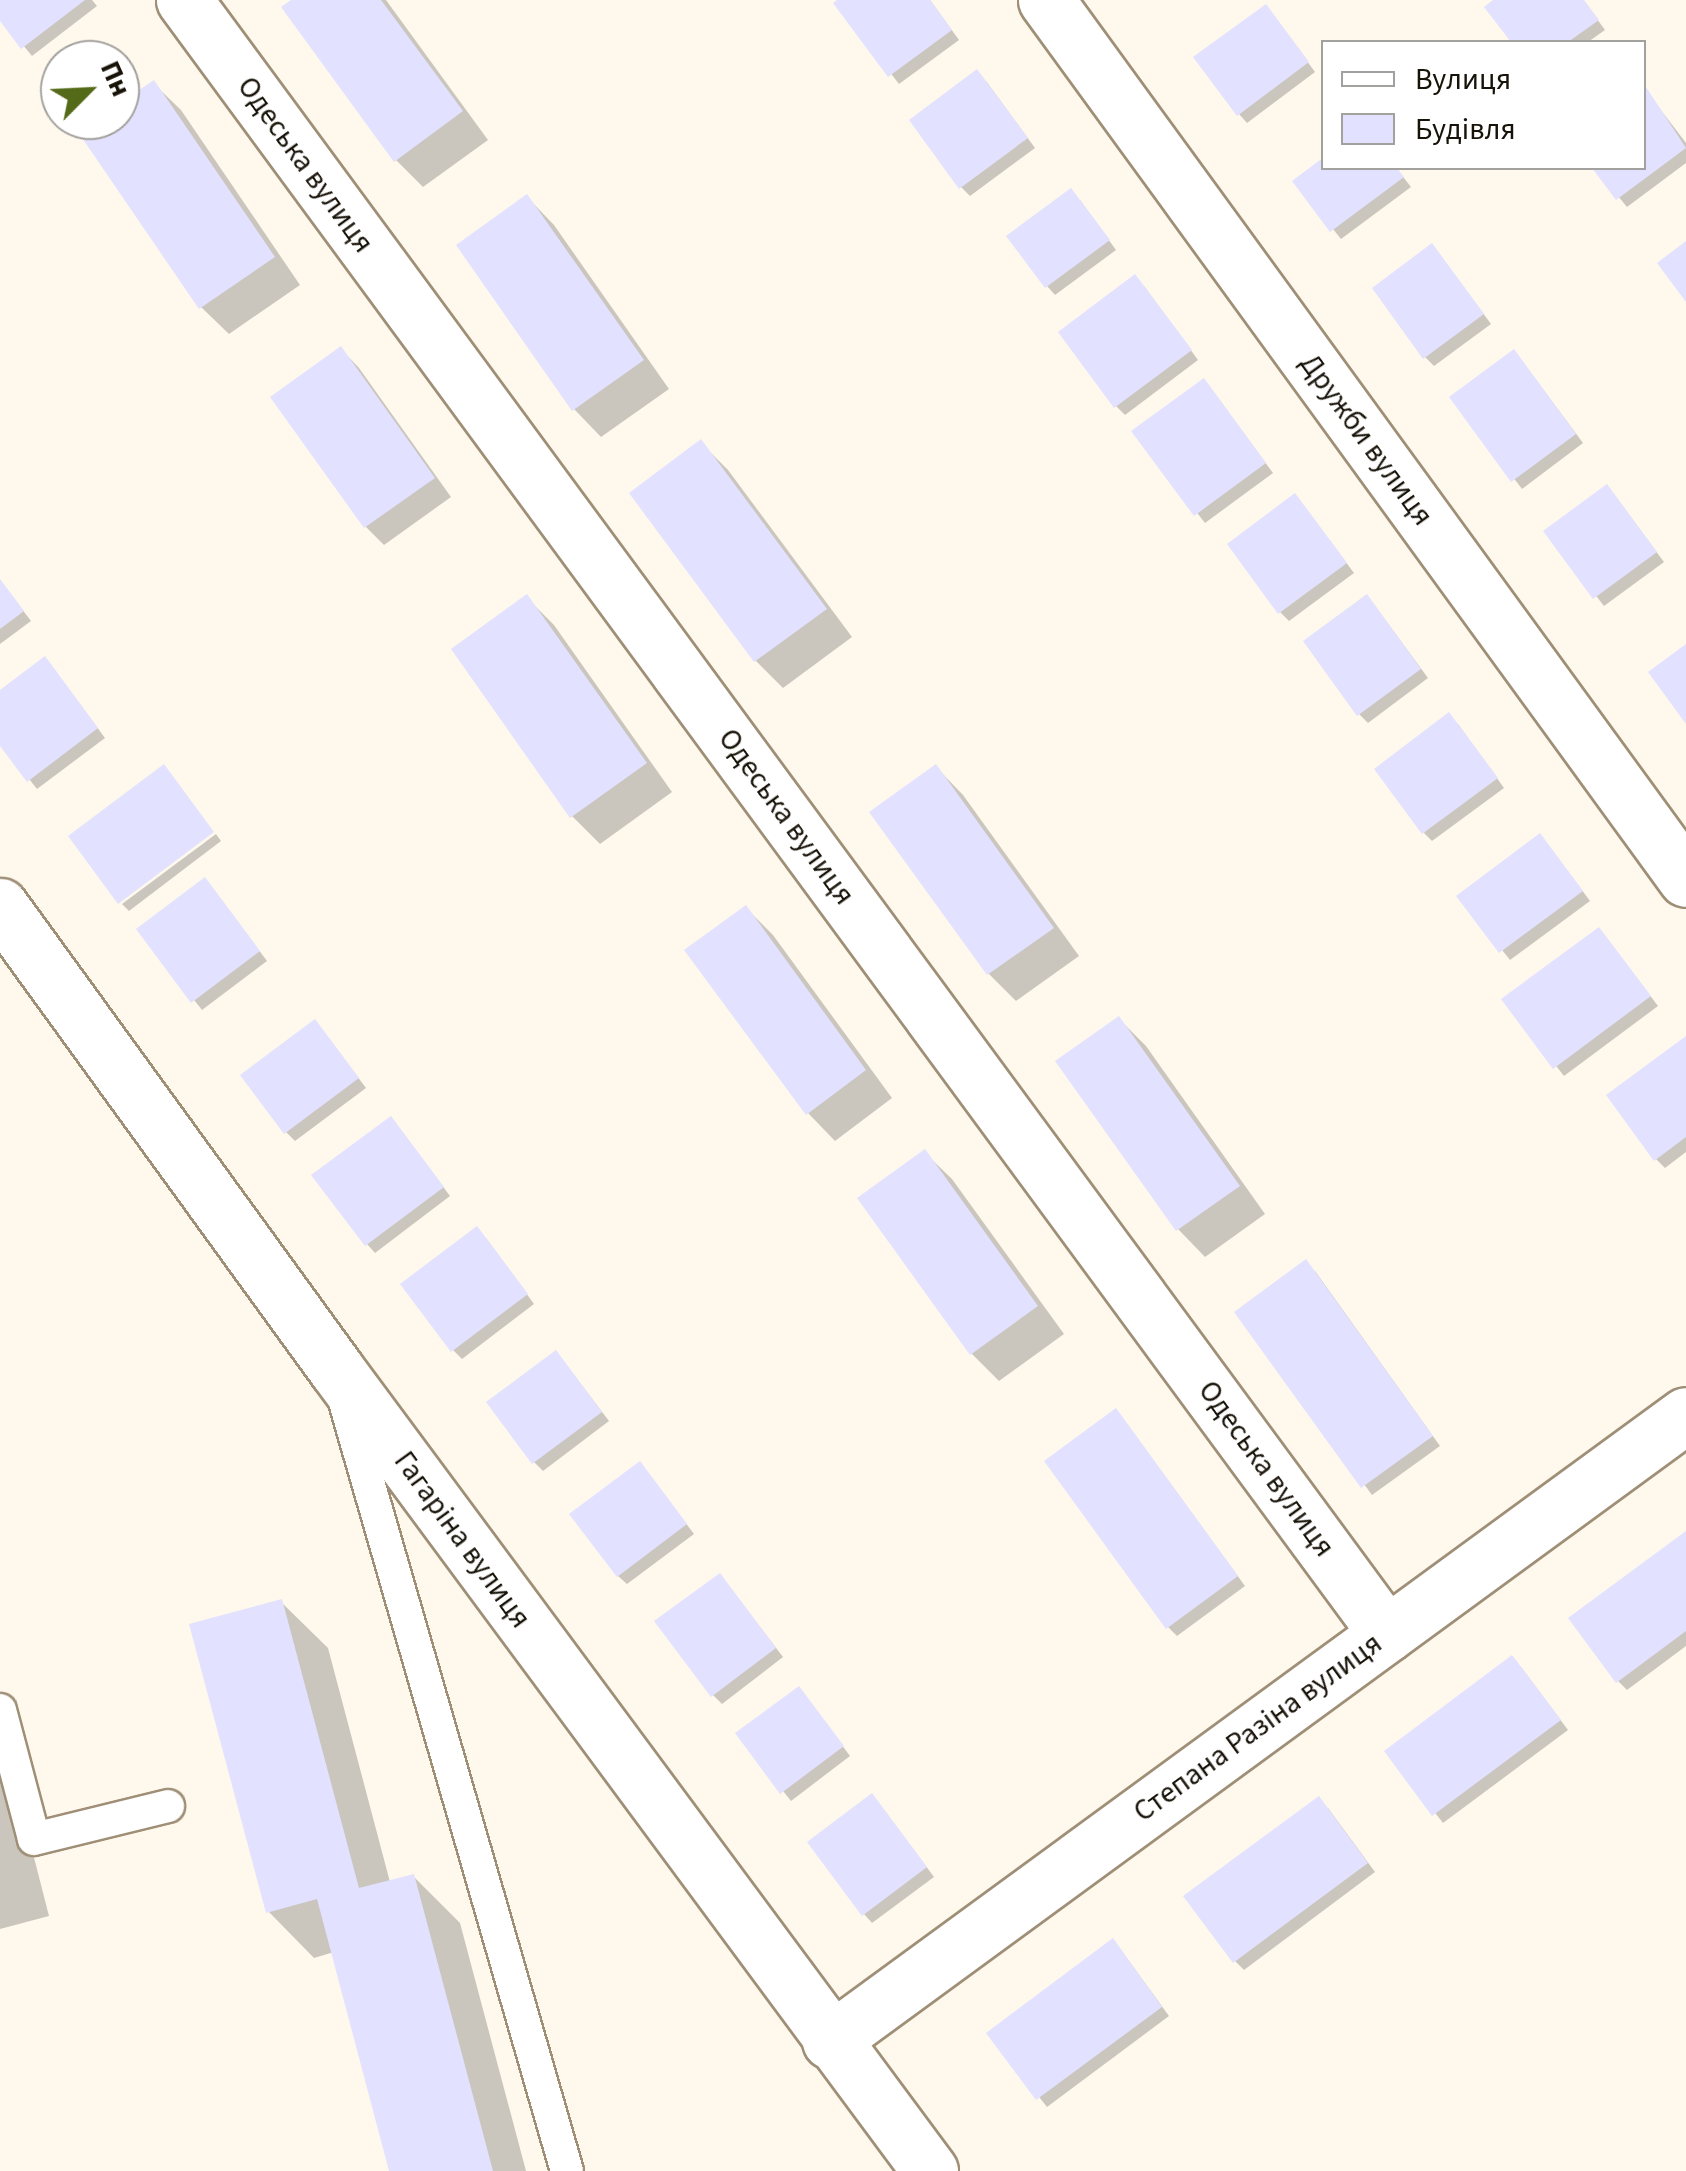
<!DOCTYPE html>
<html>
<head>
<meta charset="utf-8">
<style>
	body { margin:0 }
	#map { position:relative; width:1686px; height:2171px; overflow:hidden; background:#fef8ed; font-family:"Source Sans 3",sans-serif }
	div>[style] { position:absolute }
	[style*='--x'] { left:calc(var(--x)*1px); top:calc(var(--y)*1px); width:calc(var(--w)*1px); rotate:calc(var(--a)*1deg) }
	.shadow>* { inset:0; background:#0003 }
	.building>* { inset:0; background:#e2e1ff }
	.roads { filter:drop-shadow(2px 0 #9f8f77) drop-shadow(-2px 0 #9f8f77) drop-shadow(0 2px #9f8f77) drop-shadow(0 -2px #9f8f77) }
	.lane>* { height:32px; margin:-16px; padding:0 16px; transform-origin:16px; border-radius:16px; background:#fff }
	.street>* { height:55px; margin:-27.5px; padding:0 27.5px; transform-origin:27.5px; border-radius:27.5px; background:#fff }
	span { translate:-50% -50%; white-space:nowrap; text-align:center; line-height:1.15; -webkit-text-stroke:10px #fff; paint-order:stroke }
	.street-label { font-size:30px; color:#181309 }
	.legend { position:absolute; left:1321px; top:40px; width:325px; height:130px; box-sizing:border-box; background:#fff; border:2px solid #a3a19d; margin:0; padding:12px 18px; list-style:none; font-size:30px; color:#181309 }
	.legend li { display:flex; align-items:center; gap:20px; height:50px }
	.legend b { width:50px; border:2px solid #a3a19d }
	.north { position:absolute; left:40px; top:40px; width:100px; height:100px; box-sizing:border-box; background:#fff; border:2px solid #a3a19d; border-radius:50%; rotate:66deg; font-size:28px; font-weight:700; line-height:40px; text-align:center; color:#181309 }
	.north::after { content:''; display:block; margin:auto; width:35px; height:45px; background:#556a19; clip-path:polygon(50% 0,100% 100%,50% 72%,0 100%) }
</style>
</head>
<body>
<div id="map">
	<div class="shadow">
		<i style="clip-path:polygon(0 0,92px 0,97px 6px,32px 56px,0 17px)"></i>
		<i style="clip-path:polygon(295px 0,386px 0,488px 140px,423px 187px,396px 160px)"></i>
		<i style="clip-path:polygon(841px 0,930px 0,959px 40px,899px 84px,837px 4px)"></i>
		<i style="clip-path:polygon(1498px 0,1583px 0,1605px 30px,1588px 42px,1514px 42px,1488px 7px)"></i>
		<i style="clip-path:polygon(1274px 16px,1315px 72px,1247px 123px,1239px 114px)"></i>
		<i style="clip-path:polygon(986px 81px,1035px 148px,970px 196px,961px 187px)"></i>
		<i style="clip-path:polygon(153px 83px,181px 110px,300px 285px,229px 334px,201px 307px,99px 120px,120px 120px,120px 106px)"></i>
		<i style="clip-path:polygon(1644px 88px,1686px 143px,1686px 163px,1627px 207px,1595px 168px,1644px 168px)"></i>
		<i style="clip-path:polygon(1324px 168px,1396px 168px,1411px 187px,1341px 239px,1295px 182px)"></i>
		<i style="clip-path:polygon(527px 197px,554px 225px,669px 389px,601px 437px,574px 409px)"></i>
		<i style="clip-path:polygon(1080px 200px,1116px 250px,1055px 295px,1047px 286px)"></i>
		<i style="clip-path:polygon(1440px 255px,1491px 324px,1434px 366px,1425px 357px)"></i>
		<i style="clip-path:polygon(1144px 286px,1198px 360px,1125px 415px,1116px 406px)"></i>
		<i style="clip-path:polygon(341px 349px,359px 368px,451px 497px,384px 545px,366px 527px)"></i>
		<i style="clip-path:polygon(1522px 361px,1583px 443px,1522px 489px,1453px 398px)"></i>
		<i style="clip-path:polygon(1212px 390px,1273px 473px,1205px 523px,1134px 432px)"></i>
		<i style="clip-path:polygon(701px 443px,728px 470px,852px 637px,783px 688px,756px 661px,632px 493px)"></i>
		<i style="clip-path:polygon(1615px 496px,1664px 562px,1604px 606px,1546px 532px)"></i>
		<i style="clip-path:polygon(1303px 505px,1354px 573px,1289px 621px,1280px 612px)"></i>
		<i style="clip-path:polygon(0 580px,31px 621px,0 644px)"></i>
		<i style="clip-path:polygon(527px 598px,554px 625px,672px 792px,600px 844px,572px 816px,454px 649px)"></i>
		<i style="clip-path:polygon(1375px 606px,1428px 678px,1368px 723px,1359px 714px)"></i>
		<i style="clip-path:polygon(53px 668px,105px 738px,37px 789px,0 742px,0 693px)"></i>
		<i style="clip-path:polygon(1458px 724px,1504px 788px,1432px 841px,1424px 833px)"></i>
		<i style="clip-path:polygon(936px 767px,963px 795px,1079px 956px,1016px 1001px,989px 974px)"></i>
		<i style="clip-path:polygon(216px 834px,221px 841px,129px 911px,122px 904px)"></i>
		<i style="clip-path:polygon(1548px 845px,1590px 901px,1510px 960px,1459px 896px)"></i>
		<i style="clip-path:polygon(213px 889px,267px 961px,202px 1010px,139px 930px)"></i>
		<i style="clip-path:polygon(746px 908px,773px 935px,892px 1098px,835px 1141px,808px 1113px)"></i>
		<i style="clip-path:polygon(1607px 939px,1658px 1006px,1564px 1076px,1504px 1000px)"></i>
		<i style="clip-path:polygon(1119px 1019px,1146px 1046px,1265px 1214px,1205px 1257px,1178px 1229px)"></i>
		<i style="clip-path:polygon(323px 1031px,366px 1088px,295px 1141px,286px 1132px)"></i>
		<i style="clip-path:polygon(1686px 1039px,1686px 1152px,1665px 1168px,1656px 1159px)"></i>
		<i style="clip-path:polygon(399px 1128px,450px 1196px,375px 1253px,367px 1244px)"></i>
		<i style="clip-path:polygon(924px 1152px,952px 1179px,1064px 1334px,999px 1381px,972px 1354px)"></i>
		<i style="clip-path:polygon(486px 1238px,534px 1304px,462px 1359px,453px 1350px)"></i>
		<i style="clip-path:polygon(1315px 1271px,1440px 1446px,1372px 1495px,1238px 1312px)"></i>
		<i style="clip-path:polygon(564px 1362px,609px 1421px,543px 1471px,534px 1462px)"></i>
		<i style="clip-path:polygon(1124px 1420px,1245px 1586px,1177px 1636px,1168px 1627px)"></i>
		<i style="clip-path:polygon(648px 1473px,694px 1534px,627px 1584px,618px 1576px)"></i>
		<i style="clip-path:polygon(1686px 1534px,1686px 1646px,1627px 1690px,1618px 1681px)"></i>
		<i style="clip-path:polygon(728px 1585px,783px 1657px,722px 1704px,713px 1695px)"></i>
		<i style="clip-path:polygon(281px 1602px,328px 1648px,390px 1882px,413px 1876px,460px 1923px,526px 2171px,392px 2171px,334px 1952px,314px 1958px,268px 1911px)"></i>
		<i style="clip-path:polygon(1521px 1667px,1568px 1730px,1443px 1823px,1387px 1751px)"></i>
		<i style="clip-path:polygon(807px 1698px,850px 1756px,791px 1801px,738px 1734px)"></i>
		<i style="clip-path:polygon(0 1725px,49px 1916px,0 1929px)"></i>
		<i style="clip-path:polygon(880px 1805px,934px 1877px,872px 1923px,864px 1914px)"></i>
		<i style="clip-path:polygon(1328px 1808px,1375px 1872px,1244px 1970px,1235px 1961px)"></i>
		<i style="clip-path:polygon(1121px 1950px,1169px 2016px,1047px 2107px,989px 2033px)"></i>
	</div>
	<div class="building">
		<i style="clip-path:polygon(0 0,85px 0,21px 49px,0 21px)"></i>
		<i style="clip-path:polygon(291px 0,381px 0,463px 111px,394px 162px,281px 7px)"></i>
		<i style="clip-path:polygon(837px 0,930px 0,952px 30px,888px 77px,833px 3px)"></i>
		<i style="clip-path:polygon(1493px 0,1584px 0,1599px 20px,1568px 42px,1511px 42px,1484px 7px)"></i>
		<i style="clip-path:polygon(1266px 4px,1309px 62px,1237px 116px,1193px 57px)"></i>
		<i style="clip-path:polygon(977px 69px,1028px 138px,959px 189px,909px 120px)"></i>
		<i style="clip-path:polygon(154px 80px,275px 257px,199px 309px,78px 132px,95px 120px,120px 120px,120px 103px)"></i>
		<i style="clip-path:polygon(1644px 84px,1686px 148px,1616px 200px,1592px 168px,1644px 168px)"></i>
		<i style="clip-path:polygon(1324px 157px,1324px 168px,1397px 168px,1404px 177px,1330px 232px,1292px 181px)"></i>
		<i style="clip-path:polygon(1071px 188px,1110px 240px,1045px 288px,1006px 236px)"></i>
		<i style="clip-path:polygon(527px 194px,644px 360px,572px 411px,456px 245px)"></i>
		<i style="clip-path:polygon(1686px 241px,1686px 302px,1657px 263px)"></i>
		<i style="clip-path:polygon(1432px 243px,1484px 314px,1423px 359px,1372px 288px)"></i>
		<i style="clip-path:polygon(1135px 274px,1192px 350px,1114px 408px,1058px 332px)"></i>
		<i style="clip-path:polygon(341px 346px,435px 478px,364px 528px,270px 397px)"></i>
		<i style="clip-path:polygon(1514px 349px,1576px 434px,1511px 482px,1449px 397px)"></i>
		<i style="clip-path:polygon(1204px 378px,1266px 463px,1194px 516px,1131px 431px)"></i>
		<i style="clip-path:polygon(701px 439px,827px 609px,754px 662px,629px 493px)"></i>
		<i style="clip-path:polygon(1607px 484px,1657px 552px,1593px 599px,1543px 531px)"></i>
		<i style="clip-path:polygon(1295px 493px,1347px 563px,1278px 614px,1227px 544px)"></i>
		<i style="clip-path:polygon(0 579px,24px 611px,0 629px)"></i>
		<i style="clip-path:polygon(527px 594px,647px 763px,570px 818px,451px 649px)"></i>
		<i style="clip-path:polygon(1367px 594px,1421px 669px,1357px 716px,1303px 641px)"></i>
		<i style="clip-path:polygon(1686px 644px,1686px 724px,1648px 672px)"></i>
		<i style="clip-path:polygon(45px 656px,98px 728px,27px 782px,0 746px,0 690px)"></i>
		<i style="clip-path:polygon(1449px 712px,1498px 778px,1422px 834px,1374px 769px)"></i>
		<i style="clip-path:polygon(164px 764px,214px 832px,118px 904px,68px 836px)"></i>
		<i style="clip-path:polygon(936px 764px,1054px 928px,987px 975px,869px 812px)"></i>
		<i style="clip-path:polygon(1540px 833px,1583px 891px,1499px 953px,1456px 896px)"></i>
		<i style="clip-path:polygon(205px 877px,260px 951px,191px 1003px,136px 929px)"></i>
		<i style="clip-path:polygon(746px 905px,866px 1070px,806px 1115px,684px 950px)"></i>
		<i style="clip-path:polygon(1599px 927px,1651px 996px,1553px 1069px,1501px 999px)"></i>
		<i style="clip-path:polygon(1119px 1016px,1240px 1186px,1176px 1231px,1055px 1061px)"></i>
		<i style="clip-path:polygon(315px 1019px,359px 1078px,284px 1134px,240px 1075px)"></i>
		<i style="clip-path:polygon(1686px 1036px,1686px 1137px,1654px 1161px,1606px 1095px)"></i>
		<i style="clip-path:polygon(391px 1116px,444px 1187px,365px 1246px,311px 1175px)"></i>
		<i style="clip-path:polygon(925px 1149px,1038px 1306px,970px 1355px,857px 1198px)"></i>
		<i style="clip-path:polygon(477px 1226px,528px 1294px,451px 1352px,400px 1284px)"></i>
		<i style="clip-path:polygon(1306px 1259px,1433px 1436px,1361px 1488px,1234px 1312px)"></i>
		<i style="clip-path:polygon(556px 1350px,602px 1412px,532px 1464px,486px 1402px)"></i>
		<i style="clip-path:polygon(1116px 1408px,1238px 1576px,1166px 1629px,1044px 1461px)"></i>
		<i style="clip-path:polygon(640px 1461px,687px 1524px,617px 1577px,569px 1514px)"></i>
		<i style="clip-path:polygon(1686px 1531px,1686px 1631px,1616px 1683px,1568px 1618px)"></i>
		<i style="clip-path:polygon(720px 1573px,776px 1648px,711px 1697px,654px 1621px)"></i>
		<i style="clip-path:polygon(282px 1599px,359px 1888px,414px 1874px,493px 2171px,389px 2171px,317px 1899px,266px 1913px,189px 1624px)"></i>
		<i style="clip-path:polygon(1512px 1655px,1561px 1720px,1432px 1816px,1384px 1751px)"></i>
		<i style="clip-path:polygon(799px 1686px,844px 1746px,780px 1794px,735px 1733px)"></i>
		<i style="clip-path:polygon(872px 1793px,927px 1867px,862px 1916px,807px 1842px)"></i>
		<i style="clip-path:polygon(1319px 1796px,1368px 1863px,1233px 1963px,1183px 1896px)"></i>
		<i style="clip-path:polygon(1113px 1938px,1162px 2007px,1036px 2100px,986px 2033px)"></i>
	</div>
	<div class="roads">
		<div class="lane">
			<i style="--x:345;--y:1402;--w:800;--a:73.9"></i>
			<i style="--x:0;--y:1710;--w:133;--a:75.2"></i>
			<i style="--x:34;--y:1839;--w:138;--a:-13.8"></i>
		</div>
		<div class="street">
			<i style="--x:184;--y:0;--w:2029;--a:53.64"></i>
			<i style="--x:1046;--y:0;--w:1087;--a:53.94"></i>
			<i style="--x:0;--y:906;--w:572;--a:54.03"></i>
			<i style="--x:336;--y:1369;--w:998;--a:53.47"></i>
			<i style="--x:830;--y:2041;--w:1060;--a:-36.18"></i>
		</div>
	</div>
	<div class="street-label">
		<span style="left:305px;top:165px;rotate:54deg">Одеська вулиця</span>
		<span style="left:1366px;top:440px;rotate:54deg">Дружби вулиця</span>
		<span style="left:786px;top:817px;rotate:54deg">Одеська вулиця</span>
		<span style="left:1266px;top:1469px;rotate:54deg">Одеська вулиця</span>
		<span style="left:462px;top:1540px;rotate:54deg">Гагаріна вулиця</span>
		<span style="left:1258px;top:1728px;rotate:-36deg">Степана Разіна вулиця</span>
	</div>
	<ul class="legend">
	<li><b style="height:12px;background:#fff"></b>Вулиця</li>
	<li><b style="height:28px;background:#e2e1ff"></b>Будівля</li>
	</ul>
	<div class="north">Пн</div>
</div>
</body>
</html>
